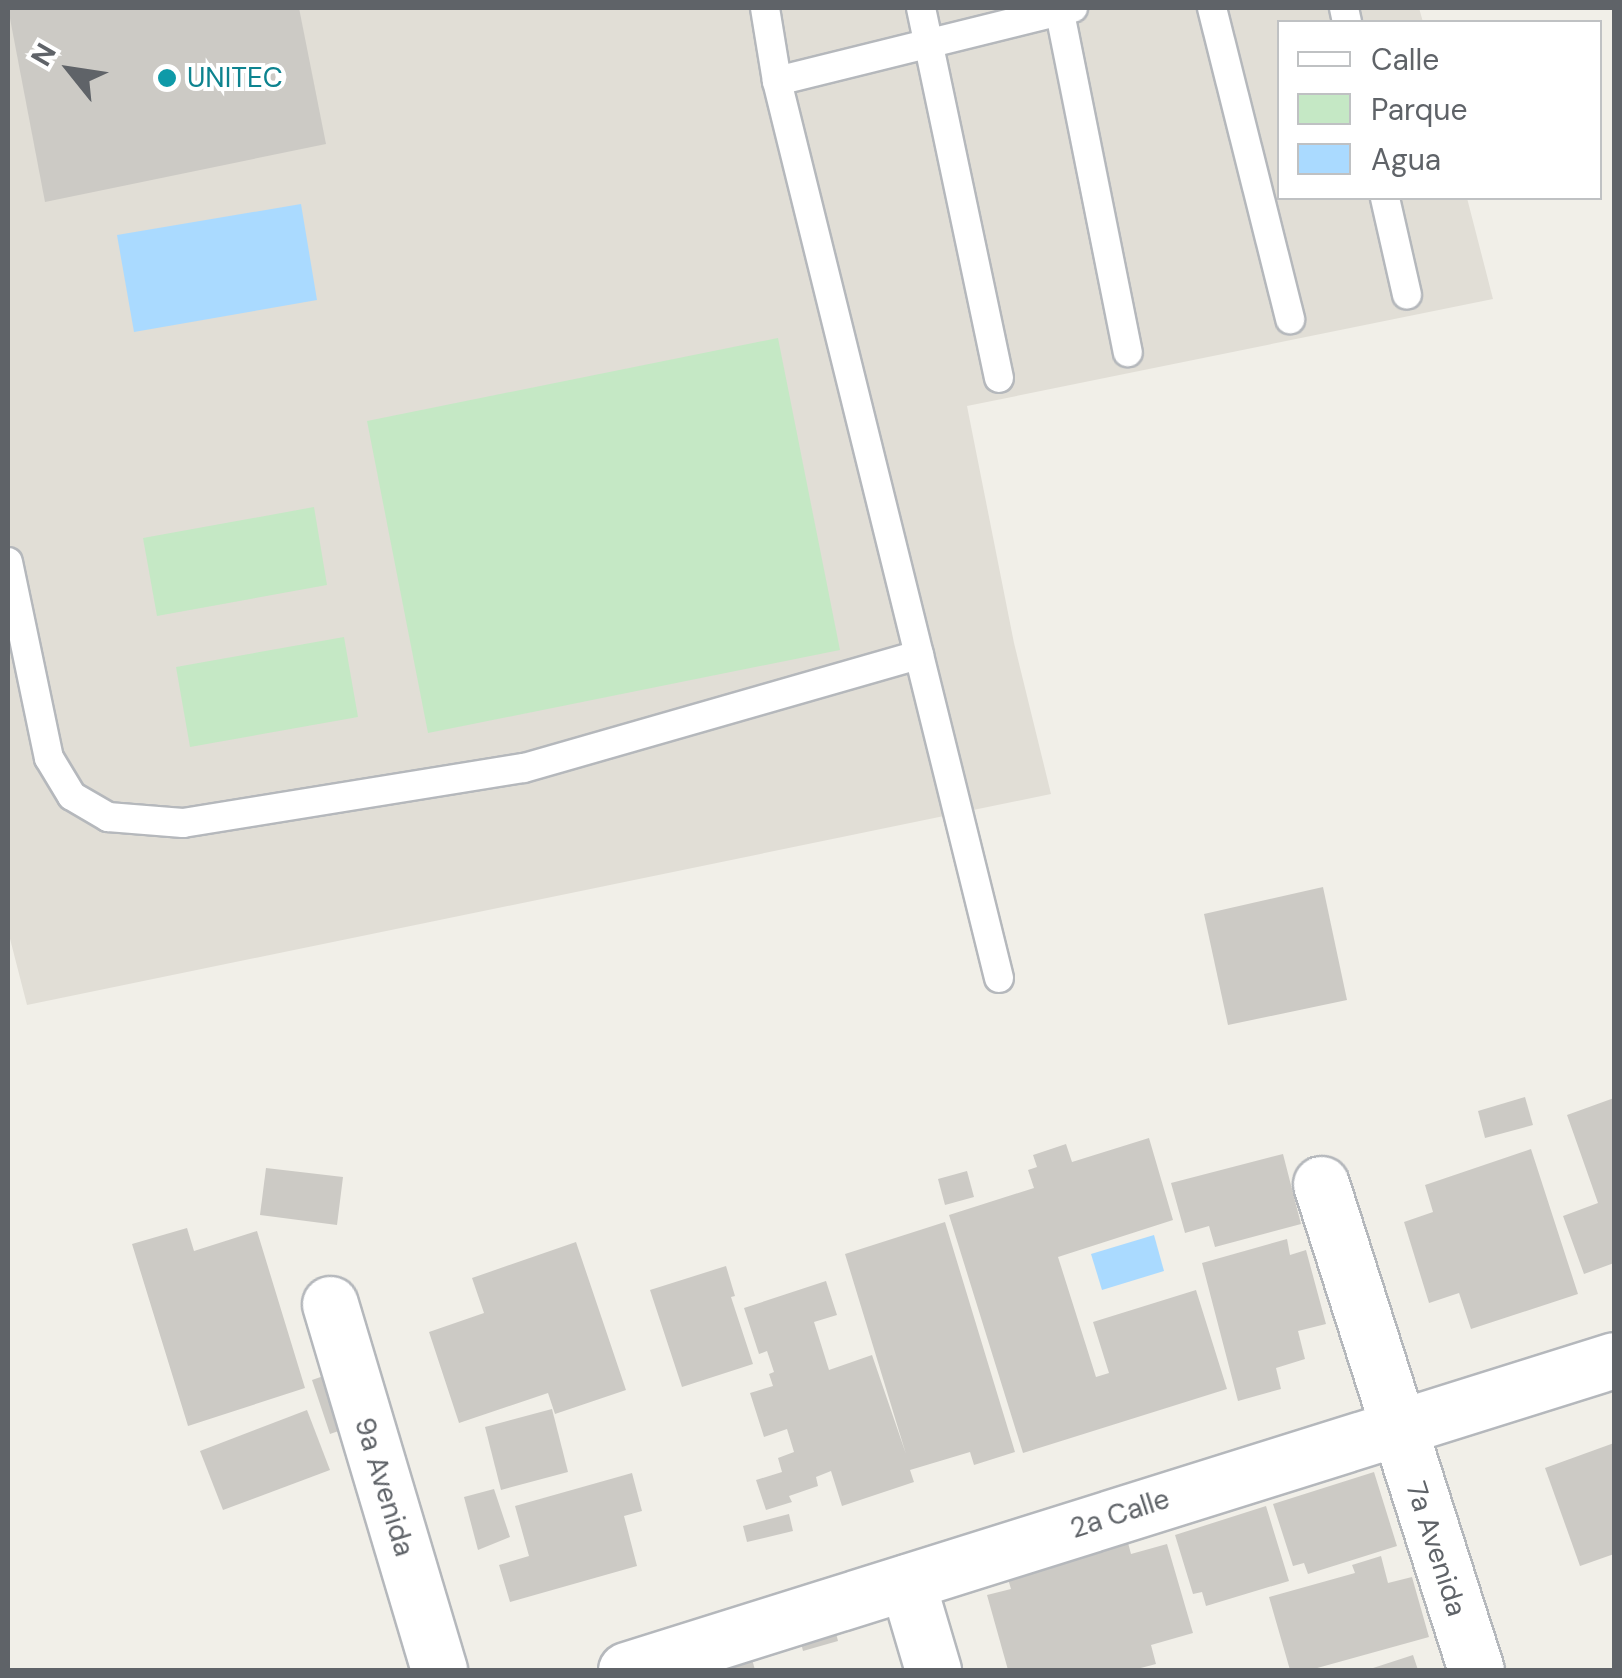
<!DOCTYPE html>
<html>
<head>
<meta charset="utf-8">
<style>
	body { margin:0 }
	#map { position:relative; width:1622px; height:1678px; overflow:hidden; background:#f1efe8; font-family:"DM Sans",sans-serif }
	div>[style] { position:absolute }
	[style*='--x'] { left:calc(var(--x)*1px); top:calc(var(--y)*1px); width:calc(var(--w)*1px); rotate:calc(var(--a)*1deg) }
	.education>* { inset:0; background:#e1ded6 }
	.green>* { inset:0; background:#c5e8c5 }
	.water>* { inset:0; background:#aadaff }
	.building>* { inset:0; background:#cccac5 }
	.roads { filter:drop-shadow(2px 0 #b5b8bc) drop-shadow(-2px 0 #b5b8bc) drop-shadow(0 2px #b5b8bc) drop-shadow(0 -2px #b5b8bc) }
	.lane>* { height:28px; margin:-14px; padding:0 14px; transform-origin:14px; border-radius:14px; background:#fff }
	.street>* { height:55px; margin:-27.5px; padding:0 27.5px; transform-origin:27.5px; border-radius:27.5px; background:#fff }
	.dots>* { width:28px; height:28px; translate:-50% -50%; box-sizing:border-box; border:5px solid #fff; border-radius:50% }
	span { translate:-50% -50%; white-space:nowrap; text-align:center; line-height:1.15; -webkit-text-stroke:8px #fff; paint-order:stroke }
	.culture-label { font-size:28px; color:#0d838f }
	.left { translate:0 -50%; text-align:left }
	.street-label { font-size:28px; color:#5f6368 }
	.frame { position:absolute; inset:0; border:10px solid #5f6368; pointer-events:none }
	.legend { position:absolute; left:1277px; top:20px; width:325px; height:180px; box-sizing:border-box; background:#fff; border:2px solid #bfc1c3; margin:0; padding:12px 18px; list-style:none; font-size:30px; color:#5f6368 }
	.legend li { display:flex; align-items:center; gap:20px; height:50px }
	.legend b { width:50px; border:2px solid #bfc1c3 }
	.north { position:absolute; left:20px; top:20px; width:100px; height:100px; -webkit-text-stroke:8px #fff; paint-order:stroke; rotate:300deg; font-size:28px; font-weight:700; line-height:40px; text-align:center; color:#5f6368 }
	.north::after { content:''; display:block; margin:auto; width:35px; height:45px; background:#5f6368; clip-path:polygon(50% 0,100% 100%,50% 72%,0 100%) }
</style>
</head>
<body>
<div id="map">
	<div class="education">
		<i style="clip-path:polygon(8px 8px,1419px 8px,1423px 22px,1280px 22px,1280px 198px,1467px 198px,1493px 299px,967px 406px,1014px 643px,1051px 794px,27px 1005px,8px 931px)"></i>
	</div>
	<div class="green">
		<i style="clip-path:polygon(778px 338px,840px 650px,428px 733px,367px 421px)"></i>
		<i style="clip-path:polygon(314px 507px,327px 585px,157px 616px,143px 538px)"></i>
		<i style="clip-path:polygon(344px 637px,358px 717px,190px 747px,176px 667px)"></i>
	</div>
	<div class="water">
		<i style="clip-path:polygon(301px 204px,317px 300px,134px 332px,117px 235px)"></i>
		<i style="clip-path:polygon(1154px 1235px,1164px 1271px,1102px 1290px,1091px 1254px)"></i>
	</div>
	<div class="building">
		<i style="clip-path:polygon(8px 8px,299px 8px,326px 144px,45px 202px)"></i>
		<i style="clip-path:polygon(1323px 887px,1347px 1000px,1228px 1025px,1204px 914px)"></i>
		<i style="clip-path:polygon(1525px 1097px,1533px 1125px,1485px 1138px,1478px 1111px)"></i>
		<i style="clip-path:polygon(1614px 1098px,1614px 1263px,1584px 1274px,1563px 1216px,1598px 1203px,1567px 1115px)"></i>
		<i style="clip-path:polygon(1149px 1138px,1173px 1220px,1058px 1257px,1096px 1377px,1109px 1373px,1093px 1322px,1196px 1290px,1227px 1389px,1023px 1453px,949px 1215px,1034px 1188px,1028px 1170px,1037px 1167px,1033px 1155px,1066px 1144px,1072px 1162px)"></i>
		<i style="clip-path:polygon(1531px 1149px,1578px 1294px,1471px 1329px,1459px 1293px,1429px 1303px,1404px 1222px,1433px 1212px,1425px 1185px)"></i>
		<i style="clip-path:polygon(1283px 1154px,1301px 1224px,1215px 1247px,1209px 1226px,1185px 1233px,1171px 1183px)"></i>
		<i style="clip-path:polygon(266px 1168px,343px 1177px,337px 1225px,260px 1215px)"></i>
		<i style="clip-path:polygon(967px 1171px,974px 1197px,945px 1205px,938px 1179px)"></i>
		<i style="clip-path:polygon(945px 1222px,1015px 1452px,974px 1465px,970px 1452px,910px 1470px,914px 1482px,842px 1506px,831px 1471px,816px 1477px,818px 1486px,789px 1496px,792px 1502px,766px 1510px,756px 1480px,782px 1472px,778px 1458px,794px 1452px,787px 1429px,764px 1437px,750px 1393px,773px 1386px,769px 1374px,774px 1372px,767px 1351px,759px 1354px,744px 1308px,826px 1281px,837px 1315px,814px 1322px,829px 1370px,872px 1355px,906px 1454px,845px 1254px)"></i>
		<i style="clip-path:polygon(187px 1228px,194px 1251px,257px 1231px,305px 1388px,188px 1426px,132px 1244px)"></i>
		<i style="clip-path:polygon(1287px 1239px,1290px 1255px,1306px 1250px,1326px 1324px,1298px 1331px,1305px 1359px,1276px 1368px,1281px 1389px,1238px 1401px,1202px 1263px)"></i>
		<i style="clip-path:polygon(576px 1242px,626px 1390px,555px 1414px,548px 1393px,459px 1423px,429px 1332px,484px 1313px,472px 1278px)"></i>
		<i style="clip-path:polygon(726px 1266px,735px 1296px,731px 1297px,753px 1364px,682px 1387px,650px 1290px)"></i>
		<i style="clip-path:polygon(358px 1364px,376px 1418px,330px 1434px,312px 1380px)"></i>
		<i style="clip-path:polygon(552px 1409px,568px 1472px,501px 1490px,485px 1427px)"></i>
		<i style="clip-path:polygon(307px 1410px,330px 1470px,223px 1510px,200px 1451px)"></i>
		<i style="clip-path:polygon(1614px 1443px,1614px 1554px,1580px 1566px,1545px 1468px)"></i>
		<i style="clip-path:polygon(1374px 1472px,1397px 1546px,1308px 1574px,1304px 1563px,1293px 1566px,1273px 1504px)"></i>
		<i style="clip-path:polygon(632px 1473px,642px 1511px,624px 1516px,637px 1566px,510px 1602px,499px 1565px,529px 1556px,515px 1506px)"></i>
		<i style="clip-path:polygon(494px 1489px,510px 1537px,478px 1550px,464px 1497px)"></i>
		<i style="clip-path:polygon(1266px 1506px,1289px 1581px,1206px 1606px,1202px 1592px,1193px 1594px,1175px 1535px)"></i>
		<i style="clip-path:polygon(789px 1514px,793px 1531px,747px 1542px,743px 1526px)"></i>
		<i style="clip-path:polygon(1123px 1524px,1131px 1554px,1167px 1544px,1193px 1633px,1151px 1645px,1156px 1664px,1133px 1670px,1008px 1670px,987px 1595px,1011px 1589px,1002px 1559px)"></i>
		<i style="clip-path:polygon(1381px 1556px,1388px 1583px,1412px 1577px,1429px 1637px,1310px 1670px,1290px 1670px,1269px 1597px,1355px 1573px,1352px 1565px)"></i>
		<i style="clip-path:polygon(828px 1602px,838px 1641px,803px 1651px,793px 1612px)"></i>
		<i style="clip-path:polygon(747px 1641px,755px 1670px,724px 1670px,718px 1649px)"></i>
		<i style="clip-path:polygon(1413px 1655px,1418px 1670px,1367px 1670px)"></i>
	</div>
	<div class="roads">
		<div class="lane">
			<i style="--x:765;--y:8;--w:74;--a:80.7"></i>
			<i style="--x:777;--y:81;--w:924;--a:76.1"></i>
			<i style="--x:921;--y:8;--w:378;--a:78.1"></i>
			<i style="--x:1059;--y:8;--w:351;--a:78.7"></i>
			<i style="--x:1212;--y:8;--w:321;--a:75.9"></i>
			<i style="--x:1344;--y:8;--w:14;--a:78"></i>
			<i style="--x:777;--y:81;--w:305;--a:-13.9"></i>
			<i style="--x:1385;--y:198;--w:99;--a:77.2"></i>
			<i style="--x:8;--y:562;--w:200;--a:78.2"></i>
			<i style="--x:49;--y:758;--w:44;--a:58.8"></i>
			<i style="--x:72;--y:796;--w:42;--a:30.3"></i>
			<i style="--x:108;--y:817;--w:75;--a:4.6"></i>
			<i style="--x:183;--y:823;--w:345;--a:-9.2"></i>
			<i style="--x:524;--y:768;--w:411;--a:-16"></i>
		</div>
		<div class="street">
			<i style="--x:1321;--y:1184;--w:510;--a:72.31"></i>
			<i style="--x:330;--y:1304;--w:382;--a:73.4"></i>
			<i style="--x:907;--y:1582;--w:92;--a:73.5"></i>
			<i style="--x:626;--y:1670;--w:1035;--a:-17.42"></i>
		</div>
	</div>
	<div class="dots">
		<i style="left:167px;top:78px;background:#0f9aa8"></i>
	</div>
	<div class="culture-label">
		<span class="left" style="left:187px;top:78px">UNITEC</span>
	</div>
	<div class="street-label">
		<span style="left:384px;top:1487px;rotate:73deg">9a Avenida</span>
		<span style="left:1120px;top:1514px;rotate:-18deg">2a Calle</span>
		<span style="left:1436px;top:1549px;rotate:72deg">7a Avenida</span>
	</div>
	<div class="frame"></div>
	<ul class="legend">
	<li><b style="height:12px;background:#fff"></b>Calle</li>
	<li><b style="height:28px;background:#c5e8c5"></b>Parque</li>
	<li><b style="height:28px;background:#aadaff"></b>Agua</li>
	</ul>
	<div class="north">N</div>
</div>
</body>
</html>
